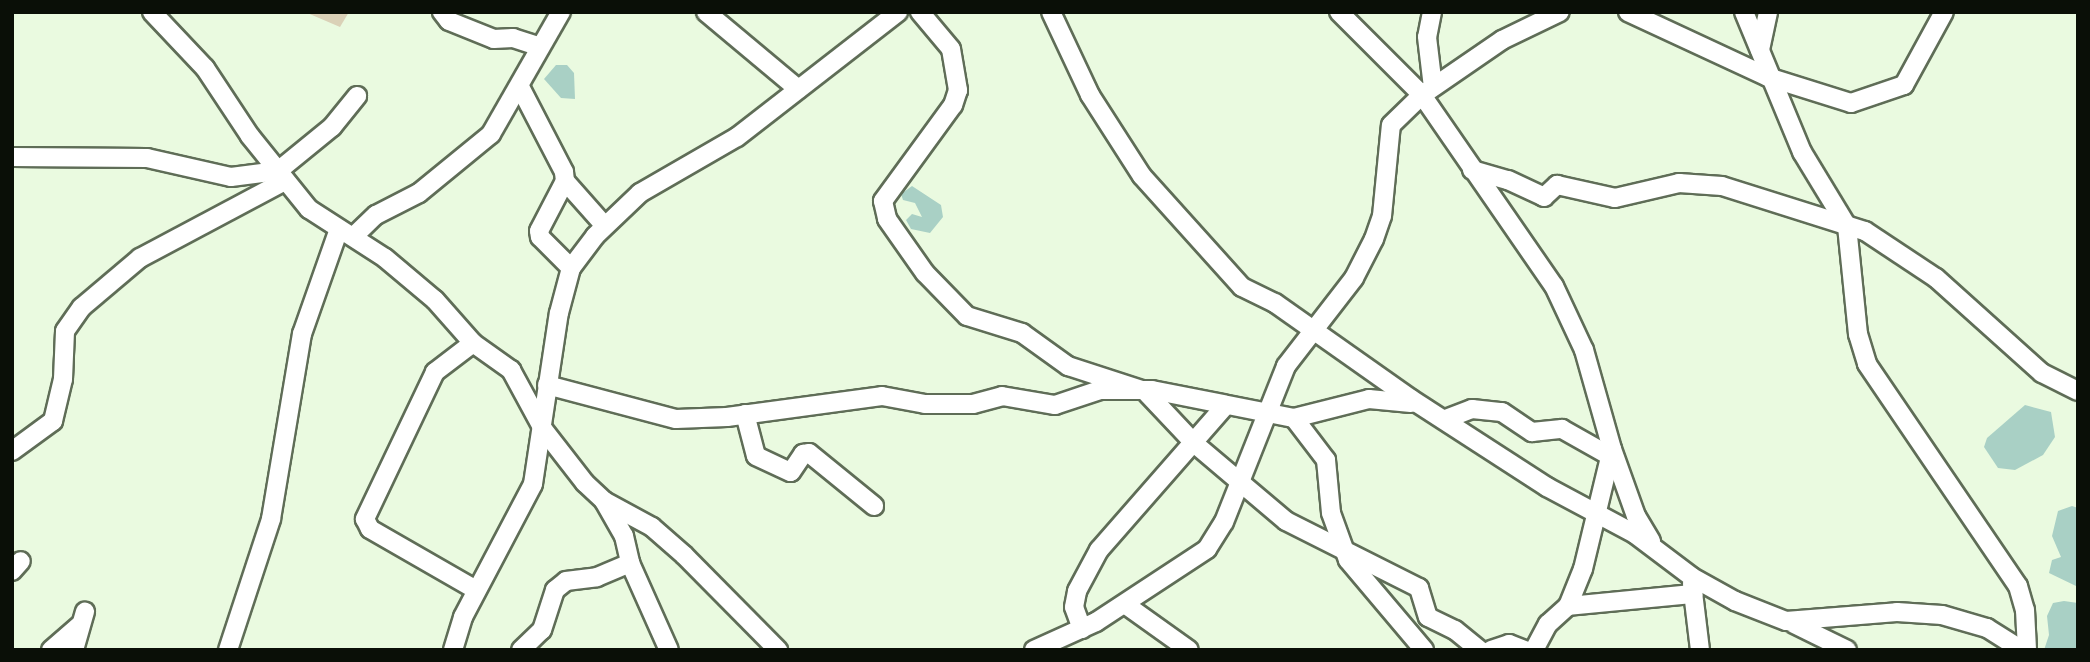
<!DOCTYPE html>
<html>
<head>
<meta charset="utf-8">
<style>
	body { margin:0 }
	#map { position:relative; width:2090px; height:662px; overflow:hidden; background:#eafae0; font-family:"Golos Text",sans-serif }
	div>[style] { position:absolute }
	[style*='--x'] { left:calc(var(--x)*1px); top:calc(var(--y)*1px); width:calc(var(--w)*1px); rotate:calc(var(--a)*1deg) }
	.green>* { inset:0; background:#dad1b7 }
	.water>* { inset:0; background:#a9d0c5 }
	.roads { filter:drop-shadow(2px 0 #5f6d57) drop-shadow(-2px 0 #5f6d57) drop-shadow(0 2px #5f6d57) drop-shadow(0 -2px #5f6d57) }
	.street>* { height:18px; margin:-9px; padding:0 9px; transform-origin:9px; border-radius:9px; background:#fff }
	span { translate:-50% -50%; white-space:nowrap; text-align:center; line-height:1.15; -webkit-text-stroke:5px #fff; paint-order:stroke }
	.frame { position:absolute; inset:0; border:14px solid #0a0f07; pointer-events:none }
</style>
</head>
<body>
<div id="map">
	<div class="green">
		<i style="clip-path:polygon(305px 12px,349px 12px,340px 27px)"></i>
	</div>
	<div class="water">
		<i style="clip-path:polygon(556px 65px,567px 65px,574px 73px,575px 99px,561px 98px,544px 79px)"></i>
		<i style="clip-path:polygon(912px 186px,941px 205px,943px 217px,930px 233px,911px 229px,906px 220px,912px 214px,922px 217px,915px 203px,903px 200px,901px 194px)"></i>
		<i style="clip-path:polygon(2025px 405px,2051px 412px,2055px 437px,2043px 455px,2015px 470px,1998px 468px,1984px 447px,1987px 438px)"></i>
		<i style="clip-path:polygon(2072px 506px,2078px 508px,2076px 586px,2049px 573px,2052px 560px,2061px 557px,2052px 536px,2058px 511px)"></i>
		<i style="clip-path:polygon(2064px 601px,2078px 603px,2078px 650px,2044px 650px,2049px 635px,2047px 616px,2053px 603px)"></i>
	</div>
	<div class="roads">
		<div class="street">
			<i style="--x:152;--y:12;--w:77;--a:46.6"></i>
			<i style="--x:205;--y:68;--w:82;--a:56.5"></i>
			<i style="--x:250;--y:136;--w:94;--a:51.1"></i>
			<i style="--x:309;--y:209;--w:90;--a:32.8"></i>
			<i style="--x:385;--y:258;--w:65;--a:40"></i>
			<i style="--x:435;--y:300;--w:57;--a:48.5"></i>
			<i style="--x:473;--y:343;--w:47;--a:35.4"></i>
			<i style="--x:511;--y:370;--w:67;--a:61.5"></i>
			<i style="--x:543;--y:429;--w:68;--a:52.1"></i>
			<i style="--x:585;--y:483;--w:26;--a:43"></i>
			<i style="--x:604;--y:501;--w:55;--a:28.4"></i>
			<i style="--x:652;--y:527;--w:43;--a:41.2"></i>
			<i style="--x:684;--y:555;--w:134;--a:45.3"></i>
			<i style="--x:442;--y:12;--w:11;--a:52"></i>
			<i style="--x:449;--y:21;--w:48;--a:21.8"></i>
			<i style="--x:494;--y:39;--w:19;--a:-3"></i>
			<i style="--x:513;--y:38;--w:28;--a:18"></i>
			<i style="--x:706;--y:12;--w:120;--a:39.9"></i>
			<i style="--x:920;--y:12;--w:48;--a:50"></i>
			<i style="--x:951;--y:49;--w:42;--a:80.3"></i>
			<i style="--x:958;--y:90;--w:16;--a:108"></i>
			<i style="--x:953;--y:105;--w:119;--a:126.1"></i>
			<i style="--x:883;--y:201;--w:18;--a:77"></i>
			<i style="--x:887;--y:219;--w:66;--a:54.9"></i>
			<i style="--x:925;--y:273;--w:60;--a:45.7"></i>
			<i style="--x:967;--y:316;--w:58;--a:17.2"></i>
			<i style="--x:1022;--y:333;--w:57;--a:35.7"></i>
			<i style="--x:1068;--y:366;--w:81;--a:18"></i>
			<i style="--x:1145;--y:391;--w:73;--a:46.7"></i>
			<i style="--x:1195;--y:444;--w:119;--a:40.2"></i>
			<i style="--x:1286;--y:521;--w:149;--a:26.7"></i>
			<i style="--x:1419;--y:588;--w:30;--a:73"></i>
			<i style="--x:1428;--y:617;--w:30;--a:26"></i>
			<i style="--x:1455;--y:630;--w:32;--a:39"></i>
			<i style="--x:1051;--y:12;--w:92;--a:64.8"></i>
			<i style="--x:1090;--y:95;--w:96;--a:57.3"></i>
			<i style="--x:1142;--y:176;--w:149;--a:48"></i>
			<i style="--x:1242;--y:287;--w:37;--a:26"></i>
			<i style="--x:1275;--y:303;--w:166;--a:35.2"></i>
			<i style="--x:1411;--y:399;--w:162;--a:32.9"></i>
			<i style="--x:1547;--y:487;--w:100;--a:28.1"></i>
			<i style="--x:1635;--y:534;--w:71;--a:37"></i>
			<i style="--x:1692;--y:577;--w:49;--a:29.2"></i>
			<i style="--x:1735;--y:601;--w:55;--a:21.4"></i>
			<i style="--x:1786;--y:621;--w:111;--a:-4.6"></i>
			<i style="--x:1897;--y:612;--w:45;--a:3.8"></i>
			<i style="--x:1942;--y:615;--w:47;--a:16.1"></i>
			<i style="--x:1987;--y:628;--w:41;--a:32.2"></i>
			<i style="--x:1339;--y:12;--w:117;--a:45"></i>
			<i style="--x:1422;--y:95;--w:232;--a:55.4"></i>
			<i style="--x:1554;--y:286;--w:71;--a:64.9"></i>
			<i style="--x:1584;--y:350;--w:103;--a:74.2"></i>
			<i style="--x:1612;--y:449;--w:71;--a:70.3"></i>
			<i style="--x:1636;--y:516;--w:29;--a:59"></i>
			<i style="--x:1432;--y:12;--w:25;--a:101"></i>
			<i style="--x:1427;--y:37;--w:50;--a:83.2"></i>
			<i style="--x:1628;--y:12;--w:154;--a:24.9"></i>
			<i style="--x:1768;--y:77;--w:87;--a:17.4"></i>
			<i style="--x:1851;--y:103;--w:56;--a:-18.8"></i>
			<i style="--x:1904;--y:85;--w:83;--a:-61.3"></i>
			<i style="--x:1744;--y:12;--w:152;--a:67.5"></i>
			<i style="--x:1802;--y:152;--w:87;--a:58.7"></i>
			<i style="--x:1847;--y:226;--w:109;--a:84.2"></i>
			<i style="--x:1858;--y:334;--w:31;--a:73"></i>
			<i style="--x:1867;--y:364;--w:268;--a:55.8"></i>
			<i style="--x:2018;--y:586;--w:25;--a:74"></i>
			<i style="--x:2025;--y:610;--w:40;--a:87.1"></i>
			<i style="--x:1760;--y:50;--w:39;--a:-78"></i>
			<i style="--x:520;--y:87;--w:96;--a:62.6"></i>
			<i style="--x:564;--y:172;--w:9;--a:84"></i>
			<i style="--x:565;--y:181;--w:56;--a:117.5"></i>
			<i style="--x:539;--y:231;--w:6;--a:81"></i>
			<i style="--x:540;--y:237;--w:44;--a:45"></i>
			<i style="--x:12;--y:157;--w:135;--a:0.4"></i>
			<i style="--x:147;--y:158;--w:86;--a:12.7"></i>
			<i style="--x:231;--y:177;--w:47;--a:-7.3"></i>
			<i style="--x:278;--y:171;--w:70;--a:-39.2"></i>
			<i style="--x:332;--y:127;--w:40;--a:-51"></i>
			<i style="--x:1472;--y:170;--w:37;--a:16"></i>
			<i style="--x:1508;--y:180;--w:40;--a:25"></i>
			<i style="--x:1544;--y:197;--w:18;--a:-43"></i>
			<i style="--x:1557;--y:185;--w:59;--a:12.6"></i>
			<i style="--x:1615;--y:198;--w:66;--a:-13.2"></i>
			<i style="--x:1679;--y:183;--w:43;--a:4"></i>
			<i style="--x:1722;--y:186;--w:150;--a:17.5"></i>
			<i style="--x:1865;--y:231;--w:85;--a:33.5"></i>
			<i style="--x:1936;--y:278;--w:142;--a:41.9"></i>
			<i style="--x:2042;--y:373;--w:40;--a:26.6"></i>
			<i style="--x:565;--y:181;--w:60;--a:48.4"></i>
			<i style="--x:355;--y:235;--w:29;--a:-44"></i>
			<i style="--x:376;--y:215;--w:48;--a:-27.1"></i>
			<i style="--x:419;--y:193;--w:93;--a:-39.3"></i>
			<i style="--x:491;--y:134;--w:141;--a:-60.2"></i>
			<i style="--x:473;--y:343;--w:48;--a:142.7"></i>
			<i style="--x:435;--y:372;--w:163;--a:115.5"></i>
			<i style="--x:365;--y:519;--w:11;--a:63"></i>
			<i style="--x:370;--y:529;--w:122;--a:29.9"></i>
			<i style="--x:547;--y:385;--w:133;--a:14.8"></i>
			<i style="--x:676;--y:419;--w:51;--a:-2.2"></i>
			<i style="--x:727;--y:417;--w:156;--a:-7.7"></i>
			<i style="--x:882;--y:396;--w:44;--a:10.5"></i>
			<i style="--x:925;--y:404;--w:48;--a:0"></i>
			<i style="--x:973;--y:404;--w:30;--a:-15"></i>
			<i style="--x:1002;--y:396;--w:54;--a:9.6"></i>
			<i style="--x:1055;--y:405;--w:47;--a:-18.4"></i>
			<i style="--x:1100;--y:390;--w:52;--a:0"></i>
			<i style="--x:1152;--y:390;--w:145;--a:11.2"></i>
			<i style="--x:1294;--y:418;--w:77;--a:-14.2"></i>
			<i style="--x:1369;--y:399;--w:42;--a:5.4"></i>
			<i style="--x:745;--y:414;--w:43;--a:75.3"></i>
			<i style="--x:756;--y:456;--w:38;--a:25"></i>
			<i style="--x:791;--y:472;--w:22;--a:-56"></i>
			<i style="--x:803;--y:454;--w:6;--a:-9"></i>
			<i style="--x:809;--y:453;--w:84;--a:39.2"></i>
			<i style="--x:1294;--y:418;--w:53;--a:52.7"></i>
			<i style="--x:1326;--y:460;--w:53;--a:84.6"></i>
			<i style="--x:1331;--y:513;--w:50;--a:70.1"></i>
			<i style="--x:1348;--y:560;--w:118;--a:49.8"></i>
			<i style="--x:1446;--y:419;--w:28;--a:-21"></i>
			<i style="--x:1472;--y:409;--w:30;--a:6"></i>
			<i style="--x:1502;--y:412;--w:36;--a:34"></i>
			<i style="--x:1532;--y:432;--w:30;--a:-6"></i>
			<i style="--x:1562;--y:429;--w:55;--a:29.4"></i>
			<i style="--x:12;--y:451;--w:51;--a:-36.2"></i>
			<i style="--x:53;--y:421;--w:43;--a:-76.6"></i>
			<i style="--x:63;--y:379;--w:48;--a:-87.6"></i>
			<i style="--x:65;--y:331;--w:29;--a:-55"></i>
			<i style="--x:82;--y:307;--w:76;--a:-40.2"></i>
			<i style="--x:140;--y:258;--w:164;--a:-28"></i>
			<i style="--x:604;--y:501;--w:40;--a:60.3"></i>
			<i style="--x:624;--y:536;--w:28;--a:77"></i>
			<i style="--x:630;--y:563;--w:95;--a:65.9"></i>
			<i style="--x:12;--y:571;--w:13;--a:-48"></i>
			<i style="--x:1692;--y:584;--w:66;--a:83.1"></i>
			<i style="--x:1126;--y:605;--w:77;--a:35.5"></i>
			<i style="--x:1568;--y:606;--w:40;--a:-68"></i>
			<i style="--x:1583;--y:569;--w:123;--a:-76.4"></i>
			<i style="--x:1794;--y:624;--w:59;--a:26.1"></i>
			<i style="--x:1082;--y:629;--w:23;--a:-110"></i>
			<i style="--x:1074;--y:607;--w:16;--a:-79"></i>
			<i style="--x:1077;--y:591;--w:47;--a:-61.8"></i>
			<i style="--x:1099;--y:550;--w:190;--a:-48.8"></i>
			<i style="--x:51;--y:650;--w:37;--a:-41"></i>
			<i style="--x:74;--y:650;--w:40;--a:-74"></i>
			<i style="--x:228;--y:650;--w:138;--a:-71.8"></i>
			<i style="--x:271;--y:519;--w:188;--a:-80.5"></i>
			<i style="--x:302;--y:334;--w:111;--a:-70.6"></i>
			<i style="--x:453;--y:650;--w:34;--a:-73"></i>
			<i style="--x:463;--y:617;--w:150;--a:-62.2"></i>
			<i style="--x:533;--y:484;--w:173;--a:-81.4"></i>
			<i style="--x:559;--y:313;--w:47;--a:-75.1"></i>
			<i style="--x:571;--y:268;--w:40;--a:-53"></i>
			<i style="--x:595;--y:236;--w:62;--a:-43.7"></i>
			<i style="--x:640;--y:193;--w:112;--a:-30"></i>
			<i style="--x:737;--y:137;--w:204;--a:-37.8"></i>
			<i style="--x:521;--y:650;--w:29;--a:-44"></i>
			<i style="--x:542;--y:630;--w:42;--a:-72"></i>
			<i style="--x:555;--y:590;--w:14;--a:-39"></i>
			<i style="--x:566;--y:581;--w:31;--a:-7"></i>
			<i style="--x:597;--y:577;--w:36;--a:-23"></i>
			<i style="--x:1034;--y:650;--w:68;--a:-24.3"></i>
			<i style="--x:1096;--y:622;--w:133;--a:-33.3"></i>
			<i style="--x:1207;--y:549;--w:32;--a:-58"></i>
			<i style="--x:1224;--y:522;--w:168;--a:-68.3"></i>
			<i style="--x:1286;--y:366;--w:111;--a:-52.3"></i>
			<i style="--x:1354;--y:278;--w:44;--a:-62.9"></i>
			<i style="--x:1374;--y:239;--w:24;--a:-71"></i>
			<i style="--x:1382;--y:216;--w:91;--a:-84.4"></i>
			<i style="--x:1391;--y:125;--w:43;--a:-44.1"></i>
			<i style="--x:1422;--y:95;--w:97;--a:-34.5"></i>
			<i style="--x:1502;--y:40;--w:64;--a:-25.8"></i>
			<i style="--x:1491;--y:650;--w:19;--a:-18"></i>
			<i style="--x:1509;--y:644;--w:17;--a:21"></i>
			<i style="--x:1534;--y:650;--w:30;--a:-62"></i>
			<i style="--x:1548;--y:624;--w:27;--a:-42"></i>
			<i style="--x:1568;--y:606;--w:126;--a:-5.5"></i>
		</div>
	</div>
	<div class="frame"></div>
</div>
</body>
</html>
